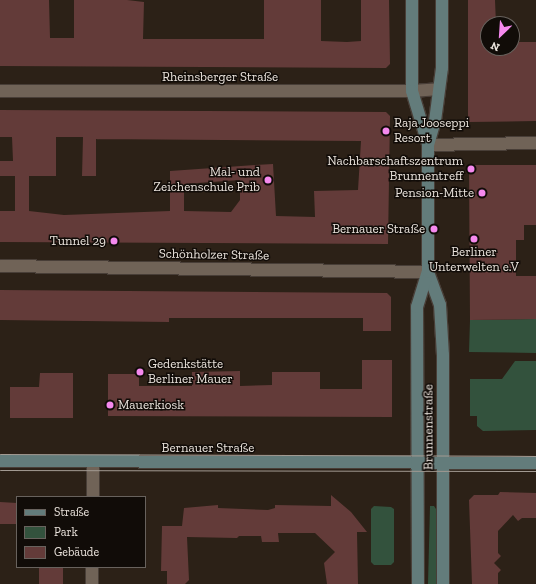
<!DOCTYPE html>
<html>
<head>
<meta charset="utf-8">
<style>
	body { margin:0 }
	#map { position:relative; width:536px; height:584px; overflow:hidden; background:#2c2117; font-family:"Zilla Slab",serif }
	div>[style] { position:absolute }
	[style*='--x'] { left:calc(var(--x)*1px); top:calc(var(--y)*1px); width:calc(var(--w)*1px); rotate:calc(var(--a)*1deg) }
	.green>* { inset:0; background:#33523d }
	.building>* { inset:0; background:#633b39 }
	.roads { filter:drop-shadow(1px 0 #483e37) drop-shadow(-1px 0 #483e37) drop-shadow(0 1px #483e37) drop-shadow(0 -1px #483e37) }
	.street>* { height:12px; margin:-6px; padding:0 6px; transform-origin:6px; border-radius:6px; background:#706357 }
	.secondary>* { height:12px; margin:-6px; padding:0 6px; transform-origin:6px; border-radius:6px; background:#637c7b }
	.tram>* { height:1px; margin:-0.5px; padding:0 0.5px; transform-origin:0.5px; border-radius:0.5px; background:#a29a92 }
	.dots>* { width:11px; height:11px; translate:-50% -50%; box-sizing:border-box; border:2px solid #110c08; border-radius:50% }
	span { translate:-50% -50%; white-space:nowrap; text-align:center; line-height:1.15; -webkit-text-stroke:3px #110c08; paint-order:stroke }
	.street-label { font-size:13px; color:#ebe4dd }
	.poi-label { font-size:13px; color:#ebe4dd }
	.left { translate:0 -50%; text-align:left }
	.right { translate:-100% -50%; text-align:right }
	.legend { position:absolute; left:16px; top:496px; width:130px; height:72px; box-sizing:border-box; background:#110c08; border:1px solid #68625d; margin:0; padding:5px 7px; list-style:none; font-size:12px; color:#ebe4dd }
	.legend li { display:flex; align-items:center; gap:8px; height:20px }
	.legend b { width:20px; border:1px solid #68625d }
	.north { position:absolute; left:480px; top:16px; width:40px; height:40px; box-sizing:border-box; background:#110c08; border:1px solid #68625d; border-radius:50%; rotate:205deg; font-size:11px; font-weight:700; line-height:16px; text-align:center; color:#ebe4dd }
	.north::after { content:''; display:block; margin:auto; width:14px; height:18px; background:#f589ee; clip-path:polygon(50% 0,100% 100%,50% 72%,0 100%) }
</style>
</head>
<body>
<div id="map">
	<div class="green">
		<i style="clip-path:polygon(536px 319px,536px 353px,469px 352px,470px 320px)"></i>
		<i style="clip-path:polygon(515px 361px,536px 361px,536px 430px,483px 431px,477px 426px,477px 416px,470px 416px,470px 379px,502px 379px)"></i>
		<i style="clip-path:polygon(374px 506px,391px 507px,394px 509px,394px 562px,391px 565px,374px 565px,371px 562px,371px 509px)"></i>
		<i style="clip-path:polygon(430px 506px,434px 506px,436px 509px,437px 584px,428px 584px)"></i>
	</div>
	<div class="building">
		<i style="clip-path:polygon(0 0,49px 0,50px 38px,74px 38px,74px 0,127px 0,144px 2px,143px 39px,264px 39px,264px 0,321px 0,321px 41px,347px 42px,361px 41px,361px 0,389px 0,390px 64px,386px 68px,0 66px)"></i>
		<i style="clip-path:polygon(468px 0,495px 0,496px 24px,488px 24px,488px 48px,512px 48px,512px 42px,536px 42px,536px 121px,468px 122px)"></i>
		<i style="clip-path:polygon(evenodd,0 110px,386px 112px,390px 116px,388px 244px,0 242px,0 211px,15px 211px,15px 176px,0 176px,0 161px,13px 161px,12px 137px,0 137px,0 110px,56px 137px,83px 137px,82px 176px,96px 176px,96px 139px,361px 141px,358px 190px,314px 191px,315px 217px,276px 216px,273px 164px,255px 165px,170px 171px,170px 211px,64px 215px,29px 211px,29px 176px,56px 176px,56px 137px,0 110px,240px 180px,240px 200px,231px 212px,184px 211px,184px 184px,240px 180px)"></i>
		<i style="clip-path:polygon(469px 165px,536px 165px,536px 225px,524px 225px,524px 240px,516px 240px,516px 276px,536px 276px,536px 319px,470px 320px)"></i>
		<i style="clip-path:polygon(0 290px,387px 293px,391px 297px,391px 331px,363px 331px,363px 318px,169px 318px,169px 322px,0 320px)"></i>
		<i style="clip-path:polygon(362px 360px,392px 360px,392px 417px,108px 416px,108px 374px,139px 374px,139px 386px,192px 386px,192px 372px,240px 371px,240px 386px,272px 385px,272px 372px,320px 372px,320px 389px,362px 389px)"></i>
		<i style="clip-path:polygon(40px 373px,73px 373px,73px 418px,10px 418px,10px 387px,39px 387px)"></i>
		<i style="clip-path:polygon(500px 492px,536px 493px,536px 518px,522px 518px,518px 521px,513px 515px,498px 531px,498px 553px,501px 556px,494px 563px,501px 570px,498px 573px,498px 584px,472px 584px,469px 500px,474px 495px,498px 495px)"></i>
		<i style="clip-path:polygon(331px 495px,351px 512px,367px 532px,357px 532px,358px 584px,327px 584px,324px 563px,335px 552px,315px 533px,278px 533px,279px 542px,262px 542px,261px 536px,239px 536px,237px 538px,187px 537px,189px 580px,185px 584px,167px 584px,167px 571px,161px 571px,162px 526px,182px 526px,184px 508px,218px 505px,218px 508px,268px 510px,275px 508px,275px 505px,331px 506px)"></i>
		<i style="clip-path:polygon(0 502px,17px 503px,17px 524px,0 524px)"></i>
		<i style="clip-path:polygon(39px 567px,63px 567px,63px 584px,39px 584px)"></i>
	</div>
	<div class="roads">
		<div class="street">
			<i style="--x:0;--y:91;--w:412;--a:0"></i>
			<i style="--x:412;--y:91;--w:27;--a:-4"></i>
			<i style="--x:428;--y:145;--w:108;--a:-1.1"></i>
			<i style="--x:0;--y:266;--w:428;--a:0.8"></i>
			<i style="--x:93;--y:497;--w:35;--a:-90"></i>
			<i style="--x:92;--y:584;--w:17;--a:-90"></i>
		</div>
		<div class="secondary">
			<i style="--x:412;--y:0;--w:91;--a:90"></i>
			<i style="--x:412;--y:91;--w:55;--a:73.2"></i>
			<i style="--x:428;--y:272;--w:35;--a:70"></i>
			<i style="--x:440;--y:305;--w:50;--a:86.6"></i>
			<i style="--x:443;--y:355;--w:229;--a:90"></i>
			<i style="--x:0;--y:461;--w:536;--a:0.21"></i>
			<i style="--x:418;--y:584;--w:277;--a:-90.2"></i>
			<i style="--x:417;--y:307;--w:37;--a:-73"></i>
			<i style="--x:428;--y:272;--w:127;--a:-90"></i>
			<i style="--x:428;--y:145;--w:25;--a:-74"></i>
			<i style="--x:435;--y:121;--w:53;--a:-82.5"></i>
			<i style="--x:442;--y:68;--w:68;--a:-90"></i>
		</div>
	</div>
	<div class="tram">
		<i style="--x:0;--y:454;--w:536;--a:0.21"></i>
		<i style="--x:0;--y:470;--w:536;--a:0.11"></i>
	</div>
	<div class="dots">
		<i style="left:386px;top:131px;background:#f589ee"></i>
		<i style="left:471px;top:169px;background:#f589ee"></i>
		<i style="left:268px;top:180px;background:#f589ee"></i>
		<i style="left:482px;top:193px;background:#f589ee"></i>
		<i style="left:434px;top:229px;background:#f589ee"></i>
		<i style="left:474px;top:239px;background:#f589ee"></i>
		<i style="left:114px;top:241px;background:#f589ee"></i>
		<i style="left:140px;top:372px;background:#f589ee"></i>
		<i style="left:110px;top:405px;background:#f589ee"></i>
	</div>
	<div class="street-label">
		<span style="left:220px;top:77px">Rheinsberger Straße</span>
		<span style="left:214px;top:255px;rotate:1deg">Schönholzer Straße</span>
		<span style="left:429px;top:427px;rotate:-90deg">Brunnenstraße</span>
		<span style="left:208px;top:448px">Bernauer Straße</span>
	</div>
	<div class="poi-label">
		<span class="left" style="left:394px;top:131px">Raja Jooseppi<br>Resort</span>
		<span class="right" style="left:463px;top:169px">Nachbarschaftszentrum<br>Brunnentreff</span>
		<span class="right" style="left:260px;top:180px">Mal- und<br>Zeichenschule Prib</span>
		<span class="right" style="left:474px;top:193px">Pension-Mitte</span>
		<span class="right" style="left:425px;top:229px">Bernauer Straße</span>
		<span class="right" style="left:106px;top:241px">Tunnel 29</span>
		<span style="left:474px;top:260px">Berliner<br>Unterwelten e.V</span>
		<span class="left" style="left:148px;top:372px">Gedenkstätte<br>Berliner Mauer</span>
		<span class="left" style="left:118px;top:405px">Mauerkiosk</span>
	</div>
	<ul class="legend">
	<li><b style="height:5px;background:#637c7b"></b>Straße</li>
	<li><b style="height:11px;background:#33523d"></b>Park</li>
	<li><b style="height:11px;background:#633b39"></b>Gebäude</li>
	</ul>
	<div class="north">N</div>
</div>
</body>
</html>
